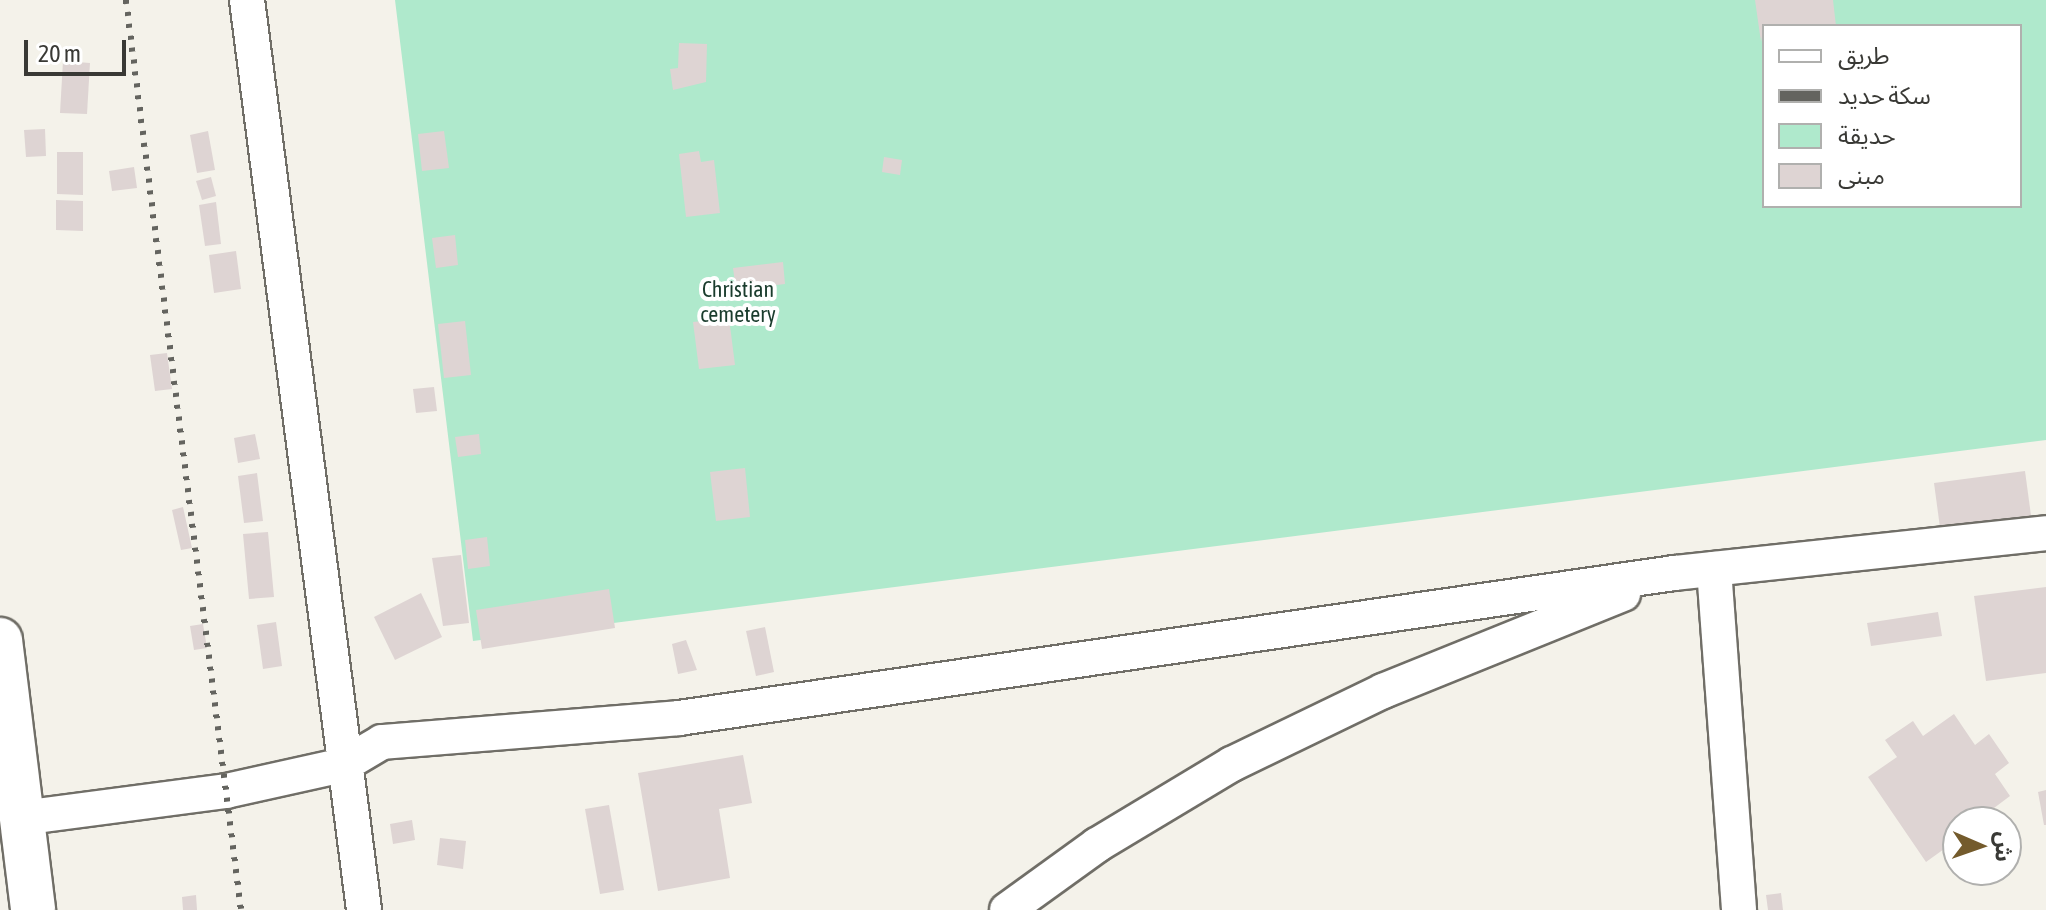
<!DOCTYPE html>
<html>
<head>
<meta charset="utf-8">
<style>
	body { margin:0 }
	#map { position:relative; width:2046px; height:910px; overflow:hidden; background:#f4f2ea; font-family:"Asap Condensed","Noto Sans Arabic",sans-serif }
	div>[style] { position:absolute }
	[style*='--x'] { left:calc(var(--x)*1px); top:calc(var(--y)*1px); width:calc(var(--w)*1px); rotate:calc(var(--a)*1deg) }
	.green>* { inset:0; background:#afe9cc }
	.building>* { inset:0; background:#ded4d3 }
	.roads { filter:drop-shadow(2px 0 #706e67) drop-shadow(-2px 0 #706e67) drop-shadow(0 2px #706e67) drop-shadow(0 -2px #706e67) }
	.street>* { height:34px; margin:-17px; padding:0 17px; transform-origin:17px; border-radius:17px; background:#fff }
	.highway>* { height:44px; margin:-22px; padding:0 22px; transform-origin:22px; border-radius:22px; background:#fff }
	.rail>* { height:6px; margin-top:-3px; transform-origin:0; background:repeating-linear-gradient(90deg,#64645f 0 4px,transparent 0 12px) }
	span { translate:-50% -50%; white-space:nowrap; text-align:center; line-height:1.15; -webkit-text-stroke:8px #fff; paint-order:stroke }
	.park-label { font-size:22px; color:#1a3c2d }
	.legend { position:absolute; left:1762px; top:24px; width:260px; height:184px; box-sizing:border-box; background:#fff; border:2px solid #b0b0ae; margin:0; padding:10px 14px; list-style:none; font-size:24px; color:#393935 }
	.legend li { display:flex; align-items:center; gap:16px; height:40px }
	.legend b { width:40px; border:2px solid #b0b0ae }
	.north { position:absolute; left:1942px; top:806px; width:80px; height:80px; box-sizing:border-box; background:#fff; border:2px solid #b0b0ae; border-radius:50%; rotate:92deg; font-size:22px; font-weight:700; line-height:32px; text-align:center; color:#393935 }
	.north::after { content:''; display:block; margin:auto; width:28px; height:36px; background:#745b2c; clip-path:polygon(50% 0,100% 100%,50% 72%,0 100%) }
	.scale { position:absolute; left:24px; top:40px; width:102px; height:36px; box-sizing:border-box; border:4px solid #393935; border-top:0; padding-left:10px; font-size:24px; line-height:28px; white-space:nowrap; color:#393935; -webkit-text-stroke:6px #fff; paint-order:stroke }
</style>
</head>
<body>
<div id="map">
	<div class="green">
		<i style="clip-path:polygon(evenodd,395px 0,2046px 0,2046px 440px,473px 641px,395px 0,1764px 26px,2020px 26px,2020px 206px,1764px 206px,1764px 26px)"></i>
	</div>
	<div class="building">
		<i style="clip-path:polygon(1755px 0,1833px 0,1836px 26px,1764px 26px,1761px 42px)"></i>
		<i style="clip-path:polygon(679px 43px,707px 44px,706px 82px,673px 90px,670px 69px,678px 68px)"></i>
		<i style="clip-path:polygon(63px 61px,90px 63px,87px 114px,60px 113px)"></i>
		<i style="clip-path:polygon(45px 129px,46px 156px,26px 157px,24px 130px)"></i>
		<i style="clip-path:polygon(208px 131px,215px 170px,197px 173px,190px 135px)"></i>
		<i style="clip-path:polygon(444px 131px,449px 168px,422px 171px,418px 134px)"></i>
		<i style="clip-path:polygon(699px 151px,701px 162px,714px 160px,720px 213px,686px 217px,679px 154px)"></i>
		<i style="clip-path:polygon(57px 152px,83px 152px,83px 195px,57px 194px)"></i>
		<i style="clip-path:polygon(884px 157px,902px 160px,900px 175px,882px 172px)"></i>
		<i style="clip-path:polygon(134px 167px,137px 188px,112px 191px,109px 171px)"></i>
		<i style="clip-path:polygon(211px 177px,216px 196px,202px 200px,196px 181px)"></i>
		<i style="clip-path:polygon(56px 200px,83px 201px,83px 231px,56px 230px)"></i>
		<i style="clip-path:polygon(216px 202px,221px 244px,205px 246px,199px 205px)"></i>
		<i style="clip-path:polygon(455px 235px,458px 265px,436px 268px,432px 238px)"></i>
		<i style="clip-path:polygon(236px 251px,241px 289px,214px 293px,209px 255px)"></i>
		<i style="clip-path:polygon(783px 262px,785px 284px,736px 290px,733px 268px)"></i>
		<i style="clip-path:polygon(729px 318px,735px 365px,699px 369px,693px 322px)"></i>
		<i style="clip-path:polygon(465px 321px,471px 375px,444px 378px,438px 324px)"></i>
		<i style="clip-path:polygon(167px 353px,172px 389px,155px 391px,150px 355px)"></i>
		<i style="clip-path:polygon(434px 387px,437px 411px,416px 413px,413px 389px)"></i>
		<i style="clip-path:polygon(255px 434px,260px 459px,238px 463px,234px 438px)"></i>
		<i style="clip-path:polygon(479px 434px,481px 454px,458px 457px,455px 437px)"></i>
		<i style="clip-path:polygon(745px 468px,750px 517px,716px 521px,710px 472px)"></i>
		<i style="clip-path:polygon(2025px 471px,2032px 523px,1941px 535px,1934px 483px)"></i>
		<i style="clip-path:polygon(257px 473px,263px 521px,244px 523px,238px 476px)"></i>
		<i style="clip-path:polygon(183px 507px,192px 548px,181px 550px,172px 510px)"></i>
		<i style="clip-path:polygon(268px 532px,274px 597px,249px 599px,243px 534px)"></i>
		<i style="clip-path:polygon(487px 537px,490px 566px,468px 569px,465px 540px)"></i>
		<i style="clip-path:polygon(461px 555px,469px 623px,443px 626px,432px 558px)"></i>
		<i style="clip-path:polygon(2046px 587px,2046px 673px,1986px 681px,1974px 596px)"></i>
		<i style="clip-path:polygon(609px 589px,615px 628px,482px 649px,476px 610px)"></i>
		<i style="clip-path:polygon(421px 593px,442px 637px,395px 660px,374px 617px)"></i>
		<i style="clip-path:polygon(1938px 612px,1942px 636px,1871px 646px,1867px 623px)"></i>
		<i style="clip-path:polygon(276px 622px,282px 666px,263px 669px,257px 625px)"></i>
		<i style="clip-path:polygon(203px 624px,207px 648px,194px 650px,190px 626px)"></i>
		<i style="clip-path:polygon(765px 627px,774px 672px,756px 676px,746px 631px)"></i>
		<i style="clip-path:polygon(686px 640px,697px 670px,678px 674px,672px 644px)"></i>
		<i style="clip-path:polygon(1954px 714px,1975px 745px,1989px 734px,2009px 763px,1995px 774px,2010px 796px,1994px 808px,2004px 822px,1958px 822px,1958px 854px,1951px 844px,1926px 862px,1868px 777px,1897px 757px,1885px 740px,1913px 721px,1923px 736px)"></i>
		<i style="clip-path:polygon(743px 755px,752px 803px,719px 809px,730px 878px,658px 891px,638px 773px)"></i>
		<i style="clip-path:polygon(2046px 790px,2046px 825px,2044px 825px,2038px 792px)"></i>
		<i style="clip-path:polygon(609px 805px,624px 890px,600px 894px,585px 809px)"></i>
		<i style="clip-path:polygon(412px 820px,415px 840px,393px 844px,390px 824px)"></i>
		<i style="clip-path:polygon(440px 838px,466px 841px,463px 869px,437px 865px)"></i>
		<i style="clip-path:polygon(1781px 893px,1783px 910px,1768px 910px,1766px 895px)"></i>
		<i style="clip-path:polygon(196px 895px,197px 910px,183px 910px,182px 897px)"></i>
	</div>
	<div class="roads">
		<div class="street">
			<i style="--x:247;--y:0;--w:917;--a:82.67"></i>
			<i style="--x:1714;--y:569;--w:342;--a:85.8"></i>
			<i style="--x:21;--y:818;--w:207;--a:-7.5"></i>
			<i style="--x:226;--y:791;--w:120;--a:-12.5"></i>
			<i style="--x:343;--y:765;--w:45;--a:-30.5"></i>
			<i style="--x:382;--y:742;--w:298;--a:-4.6"></i>
			<i style="--x:679;--y:718;--w:1006;--a:-8.29"></i>
			<i style="--x:1674;--y:573;--w:374;--a:-6.1"></i>
			<i style="--x:1007;--y:910;--w:111;--a:-35.8"></i>
			<i style="--x:1097;--y:845;--w:157;--a:-31"></i>
			<i style="--x:1232;--y:764;--w:168;--a:-25.8"></i>
			<i style="--x:1383;--y:691;--w:259;--a:-22"></i>
		</div>
		<div class="highway">
			<i style="--x:0;--y:640;--w:272;--a:83"></i>
		</div>
	</div>
	<div class="rail">
		<i style="--x:126;--y:0;--w:917;--a:82.8"></i>
	</div>
	<div class="park-label">
		<span style="left:738px;top:302px">Christian<br>cemetery</span>
	</div>
	<ul class="legend">
	<li><b style="height:10px;background:#fff"></b>طريق</li>
	<li><b style="height:10px;background:#64645f"></b>سكة حديد</li>
	<li><b style="height:22px;background:#afe9cc"></b>حديقة</li>
	<li><b style="height:22px;background:#ded4d3"></b>مبنى</li>
	</ul>
	<div class="north">ش</div>
	<div class="scale">20 m</div>
</div>
</body>
</html>
